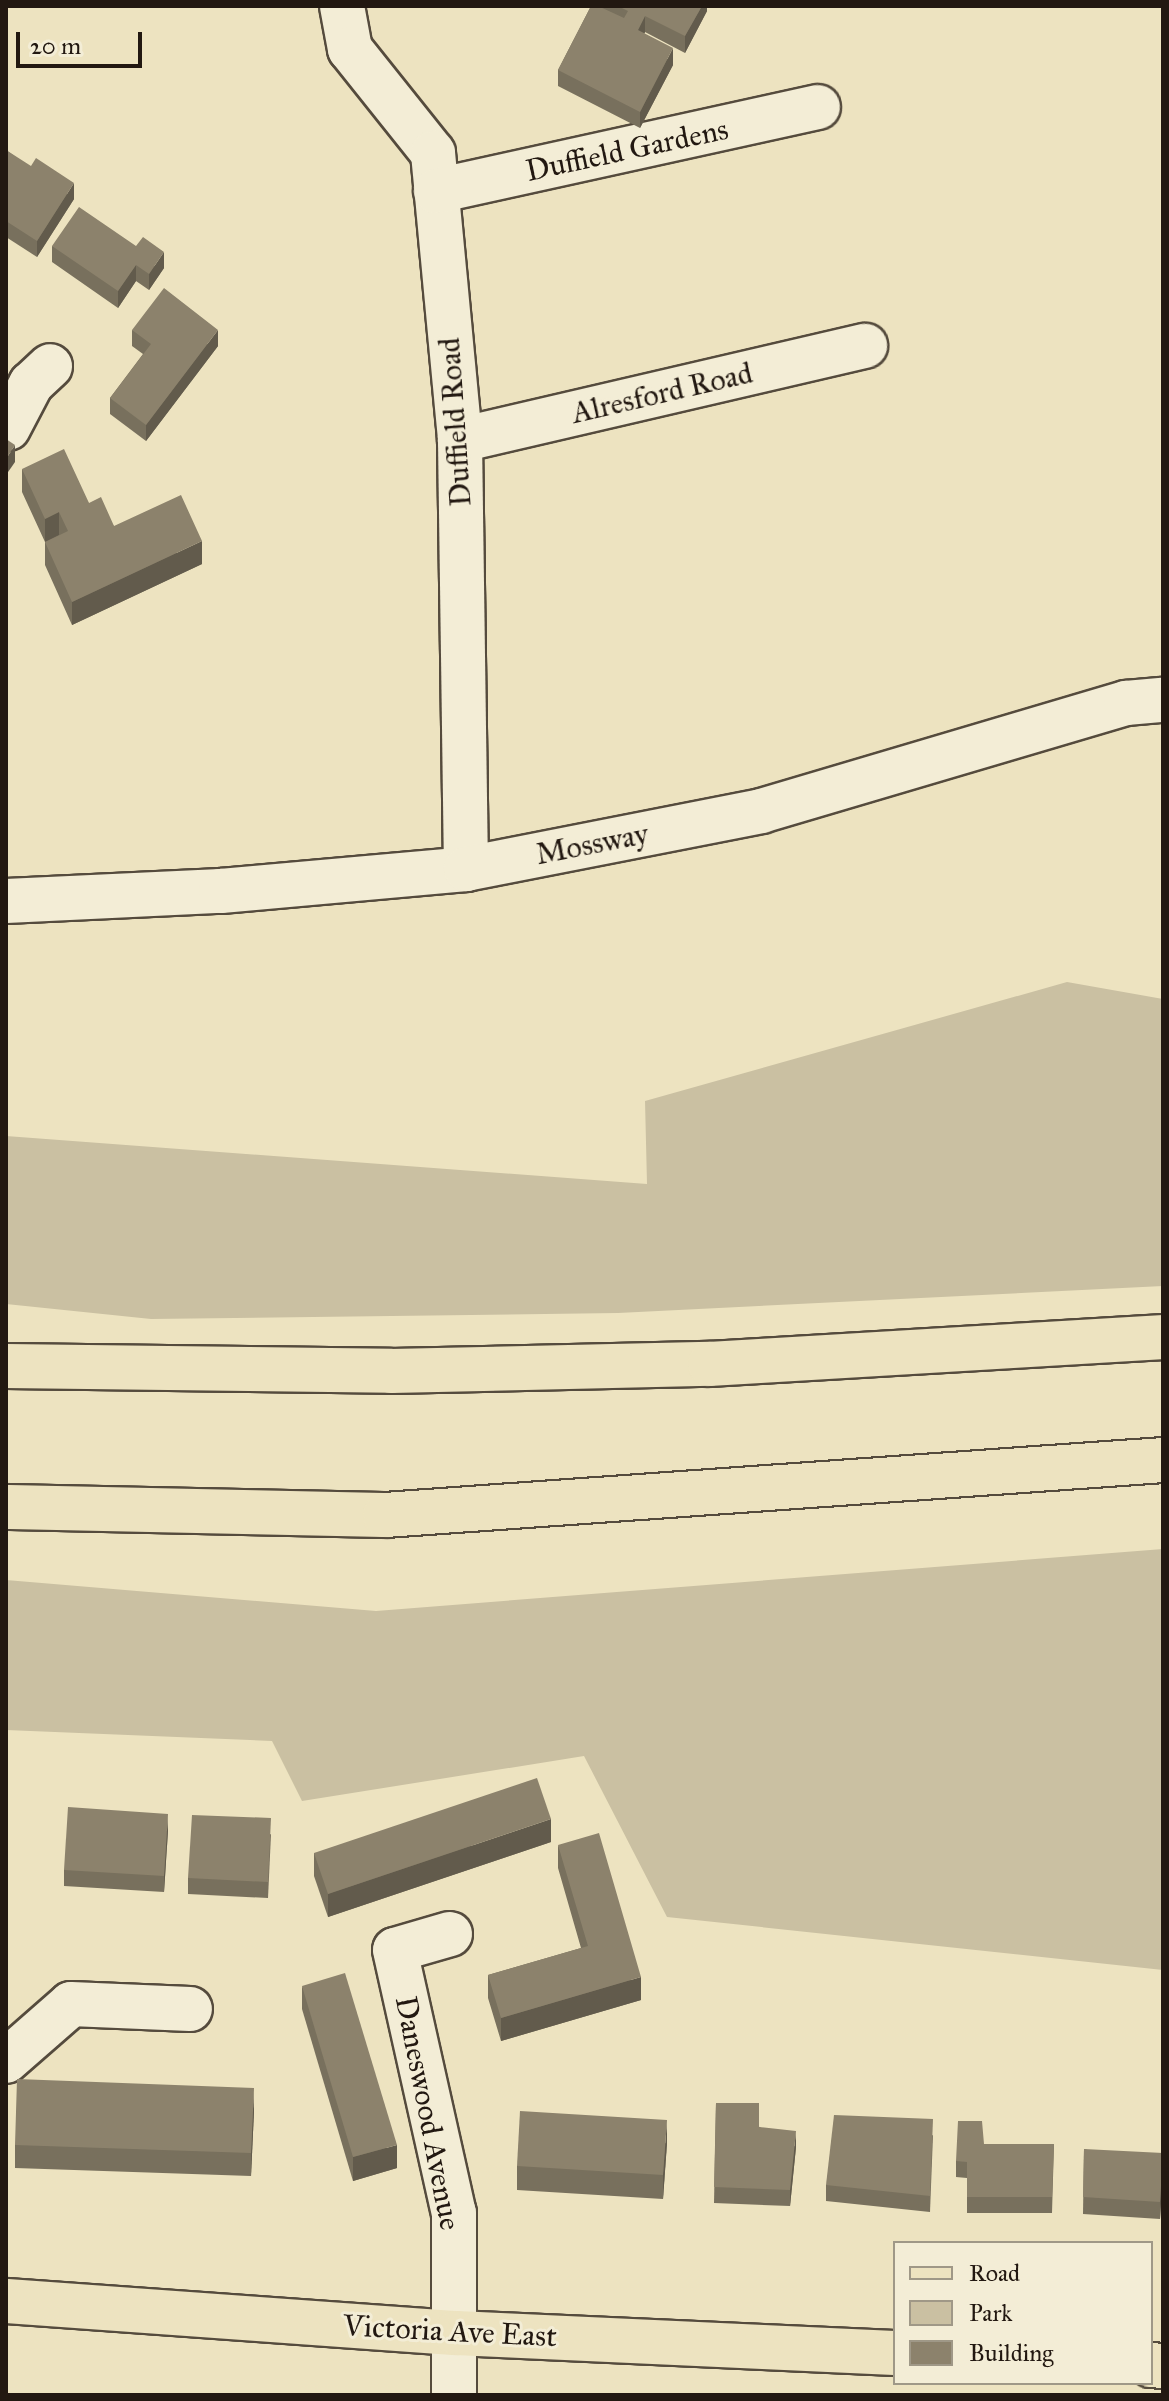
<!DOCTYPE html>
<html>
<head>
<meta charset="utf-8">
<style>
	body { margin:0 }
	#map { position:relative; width:1169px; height:2401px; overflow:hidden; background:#ede3c0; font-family:"IM FELL Great Primer",serif }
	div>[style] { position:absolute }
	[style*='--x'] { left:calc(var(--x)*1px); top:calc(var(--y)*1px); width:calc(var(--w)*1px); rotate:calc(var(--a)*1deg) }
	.green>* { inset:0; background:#cac0a2 }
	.roads { filter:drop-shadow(2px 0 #554b3d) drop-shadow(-2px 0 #554b3d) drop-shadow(0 2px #554b3d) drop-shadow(0 -2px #554b3d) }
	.minor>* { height:44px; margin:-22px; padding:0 22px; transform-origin:22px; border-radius:22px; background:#f3edd6 }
	.major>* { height:44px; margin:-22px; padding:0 22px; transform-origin:22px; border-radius:22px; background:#ede3c0 }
	.highway>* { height:44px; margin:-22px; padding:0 22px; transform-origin:22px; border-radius:22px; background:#ede3c0 }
	.wall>* { inset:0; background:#78705d }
	.shaded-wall>* { inset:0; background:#625b4c }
	.building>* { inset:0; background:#8c826c }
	span { translate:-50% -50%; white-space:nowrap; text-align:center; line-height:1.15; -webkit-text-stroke:6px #f3edd6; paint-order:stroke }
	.street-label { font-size:30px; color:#221811 }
	.frame { position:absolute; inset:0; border:8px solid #221811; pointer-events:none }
	.legend { position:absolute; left:893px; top:2241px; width:260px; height:144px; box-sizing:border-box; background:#f3edd6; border:2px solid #9f9887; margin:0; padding:10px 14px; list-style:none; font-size:24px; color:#221811 }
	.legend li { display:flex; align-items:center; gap:16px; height:40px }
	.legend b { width:40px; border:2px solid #9f9887 }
	.scale { position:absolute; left:16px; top:32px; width:126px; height:36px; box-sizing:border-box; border:4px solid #221811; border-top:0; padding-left:10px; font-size:24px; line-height:28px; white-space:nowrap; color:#221811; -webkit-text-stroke:6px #f3edd6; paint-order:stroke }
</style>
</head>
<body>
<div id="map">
	<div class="green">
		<i style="clip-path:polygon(1067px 982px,1163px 999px,1163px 1286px,618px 1313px,151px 1319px,6px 1304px,6px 1136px,647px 1184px,645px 1101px)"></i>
		<i style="clip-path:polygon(1163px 1549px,1163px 1970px,667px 1917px,584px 1756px,302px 1801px,272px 1741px,6px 1730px,6px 1580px,376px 1611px)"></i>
	</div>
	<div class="roads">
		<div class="minor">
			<i style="--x:342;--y:6;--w:44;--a:79.5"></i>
			<i style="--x:350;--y:49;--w:133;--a:51.4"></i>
			<i style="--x:433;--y:153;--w:288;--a:84.6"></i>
			<i style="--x:460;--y:440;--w:429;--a:89.2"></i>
			<i style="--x:436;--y:191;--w:391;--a:-12.4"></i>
			<i style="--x:8;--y:428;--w:50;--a:-62.4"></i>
			<i style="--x:31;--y:384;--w:26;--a:-43"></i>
			<i style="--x:460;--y:440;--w:416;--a:-13.1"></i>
			<i style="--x:6;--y:901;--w:215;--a:-2.7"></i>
			<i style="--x:221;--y:891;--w:246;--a:-5.1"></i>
			<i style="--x:466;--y:869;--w:301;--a:-11.1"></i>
			<i style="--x:761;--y:811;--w:381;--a:-16.5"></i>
			<i style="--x:1126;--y:703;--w:37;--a:-5"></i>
			<i style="--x:450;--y:1934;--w:57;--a:163.8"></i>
			<i style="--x:395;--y:1950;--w:270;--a:77.4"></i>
			<i style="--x:454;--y:2213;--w:182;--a:90"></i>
			<i style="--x:6;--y:2061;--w:86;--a:-41.2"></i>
			<i style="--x:71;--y:2004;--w:119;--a:2.4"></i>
		</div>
		<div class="major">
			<i style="--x:6;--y:2301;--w:451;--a:4.1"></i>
			<i style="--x:456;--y:2333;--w:439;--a:2.6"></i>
			<i style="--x:1151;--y:2365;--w:12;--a:5"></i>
		</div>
		<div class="highway">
			<i style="--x:6;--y:1366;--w:385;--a:0.7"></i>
			<i style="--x:391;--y:1371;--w:319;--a:-1.3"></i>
			<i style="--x:710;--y:1364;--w:454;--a:-3.4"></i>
			<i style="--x:6;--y:1507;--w:379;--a:1.2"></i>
			<i style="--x:385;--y:1515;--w:780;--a:-4.04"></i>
		</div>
	</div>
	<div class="wall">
		<i style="clip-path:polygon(586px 6px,707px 6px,707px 11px,685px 53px,645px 32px,644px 34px,673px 65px,640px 128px,558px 86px,558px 70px,590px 8px)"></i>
		<i style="clip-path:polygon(6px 150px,74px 199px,37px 257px,6px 237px)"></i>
		<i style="clip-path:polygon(52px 246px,164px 268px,149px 290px,136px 281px,118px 308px,52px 262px)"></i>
		<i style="clip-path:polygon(132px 330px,218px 346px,146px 441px,110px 414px,110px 398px,143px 354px,132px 346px)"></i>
		<i style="clip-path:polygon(22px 469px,89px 503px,114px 526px,202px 564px,72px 625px,45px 565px,45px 542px,22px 492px)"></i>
		<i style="clip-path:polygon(168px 1830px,164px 1892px,64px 1886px,64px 1870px)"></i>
		<i style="clip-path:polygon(271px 1834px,268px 1898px,188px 1894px,188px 1878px)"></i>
		<i style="clip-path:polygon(551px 1842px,328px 1917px,314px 1876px,314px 1853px)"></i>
		<i style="clip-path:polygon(558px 1845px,641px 2000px,501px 2041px,488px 1998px,488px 1975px,581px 1948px,558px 1868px)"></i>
		<i style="clip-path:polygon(302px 1986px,397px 2168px,353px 2181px,302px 2009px)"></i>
		<i style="clip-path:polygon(716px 2103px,796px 2147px,790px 2206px,714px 2203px)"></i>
		<i style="clip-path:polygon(254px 2111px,251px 2176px,15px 2168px,15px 2145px)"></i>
		<i style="clip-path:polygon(933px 2135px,930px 2212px,826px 2201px,826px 2185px)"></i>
		<i style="clip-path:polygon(667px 2143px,663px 2199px,517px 2190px,517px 2166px)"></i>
		<i style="clip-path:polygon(984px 2144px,1054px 2144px,1052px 2213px,967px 2213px,967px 2178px,956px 2177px,956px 2161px)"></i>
		<i style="clip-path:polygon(1084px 2149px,1163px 2170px,1160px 2219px,1083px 2214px)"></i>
	</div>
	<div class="shaded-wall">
		<i style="clip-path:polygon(702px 6px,707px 6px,707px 11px,685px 53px,685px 36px)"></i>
		<i style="clip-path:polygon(645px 16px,645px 32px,638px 47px,638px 30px)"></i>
		<i style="clip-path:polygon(673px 48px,673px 65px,640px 128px,640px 112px)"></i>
		<i style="clip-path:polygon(74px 183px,74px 199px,37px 257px,37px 241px)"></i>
		<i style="clip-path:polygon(164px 252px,164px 268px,149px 290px,149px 274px)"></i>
		<i style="clip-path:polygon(136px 265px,136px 281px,118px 308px,118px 291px)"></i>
		<i style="clip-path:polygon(218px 330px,218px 346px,146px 441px,146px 425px)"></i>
		<i style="clip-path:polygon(15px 445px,15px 462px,6px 475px,6px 459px)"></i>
		<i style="clip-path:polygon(59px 512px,59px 535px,45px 542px,45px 519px)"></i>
		<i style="clip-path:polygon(202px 541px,202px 564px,72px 625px,72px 602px)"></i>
		<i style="clip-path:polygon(168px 1814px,168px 1830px,164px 1892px,164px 1876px)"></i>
		<i style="clip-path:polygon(551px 1819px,551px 1842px,328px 1917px,328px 1894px)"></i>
		<i style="clip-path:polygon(641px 1977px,641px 2000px,501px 2041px,501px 2018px)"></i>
		<i style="clip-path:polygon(254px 2088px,254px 2111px,251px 2176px,251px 2153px)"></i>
		<i style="clip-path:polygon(667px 2120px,667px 2143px,663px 2199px,663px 2175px)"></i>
		<i style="clip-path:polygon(796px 2131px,796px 2147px,790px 2206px,790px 2190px)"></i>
		<i style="clip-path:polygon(397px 2145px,397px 2168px,353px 2181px,353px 2157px)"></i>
		<i style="clip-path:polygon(1163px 2153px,1163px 2170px,1160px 2219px,1160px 2202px)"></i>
	</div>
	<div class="building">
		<i style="clip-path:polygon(591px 6px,598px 6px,624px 18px,628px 11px,618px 6px,702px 6px,685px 36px,645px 16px,638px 30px,673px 48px,640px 112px,558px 70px)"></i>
		<i style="clip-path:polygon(6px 150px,31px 166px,36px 158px,74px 183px,37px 241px,6px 221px)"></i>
		<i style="clip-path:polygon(79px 207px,136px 246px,143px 237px,164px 252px,149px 274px,136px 265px,118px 291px,52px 246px)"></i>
		<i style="clip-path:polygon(164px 288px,218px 330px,146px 425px,110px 398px,151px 344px,132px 330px)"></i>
		<i style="clip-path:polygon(6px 439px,15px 445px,6px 459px)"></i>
		<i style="clip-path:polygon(64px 449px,89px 503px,101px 497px,114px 526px,181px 495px,202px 541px,72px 602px,45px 542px,68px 531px,59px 512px,45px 519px,22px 469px)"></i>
		<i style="clip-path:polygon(537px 1778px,551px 1819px,328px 1894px,314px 1853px)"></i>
		<i style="clip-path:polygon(68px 1807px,168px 1814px,164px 1876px,64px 1870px)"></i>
		<i style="clip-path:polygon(192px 1815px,271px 1818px,268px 1882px,188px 1878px)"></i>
		<i style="clip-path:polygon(599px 1833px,641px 1977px,501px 2018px,488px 1975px,588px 1946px,558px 1845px)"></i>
		<i style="clip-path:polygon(345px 1973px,397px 2145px,353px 2157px,302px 1986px)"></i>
		<i style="clip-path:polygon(17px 2079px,254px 2088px,251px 2153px,15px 2145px)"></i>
		<i style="clip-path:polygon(716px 2103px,759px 2103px,759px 2127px,796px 2131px,790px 2190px,714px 2187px)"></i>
		<i style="clip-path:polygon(520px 2111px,667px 2120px,663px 2175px,517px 2166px)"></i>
		<i style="clip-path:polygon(834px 2115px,933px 2119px,930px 2196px,826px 2185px)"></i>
		<i style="clip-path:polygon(958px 2121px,982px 2121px,984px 2144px,1054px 2144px,1052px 2197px,967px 2197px,967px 2162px,956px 2161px)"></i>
		<i style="clip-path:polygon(1084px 2149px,1163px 2153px,1160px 2202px,1083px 2197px)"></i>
	</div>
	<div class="street-label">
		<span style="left:627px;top:150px;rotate:-12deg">Duffield Gardens</span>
		<span style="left:662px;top:393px;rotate:-13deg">Alresford Road</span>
		<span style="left:455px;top:422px;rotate:-94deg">Duffield Road</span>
		<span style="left:592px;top:844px;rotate:-11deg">Mossway</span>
		<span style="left:428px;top:2113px;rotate:79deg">Daneswood Avenue</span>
		<span style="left:450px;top:2331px;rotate:3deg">Victoria Ave East</span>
	</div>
	<div class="frame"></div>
	<ul class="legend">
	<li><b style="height:10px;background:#ede3c0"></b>Road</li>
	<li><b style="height:22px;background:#cac0a2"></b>Park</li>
	<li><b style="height:22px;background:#8c826c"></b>Building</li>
	</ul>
	<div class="scale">20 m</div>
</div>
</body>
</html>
